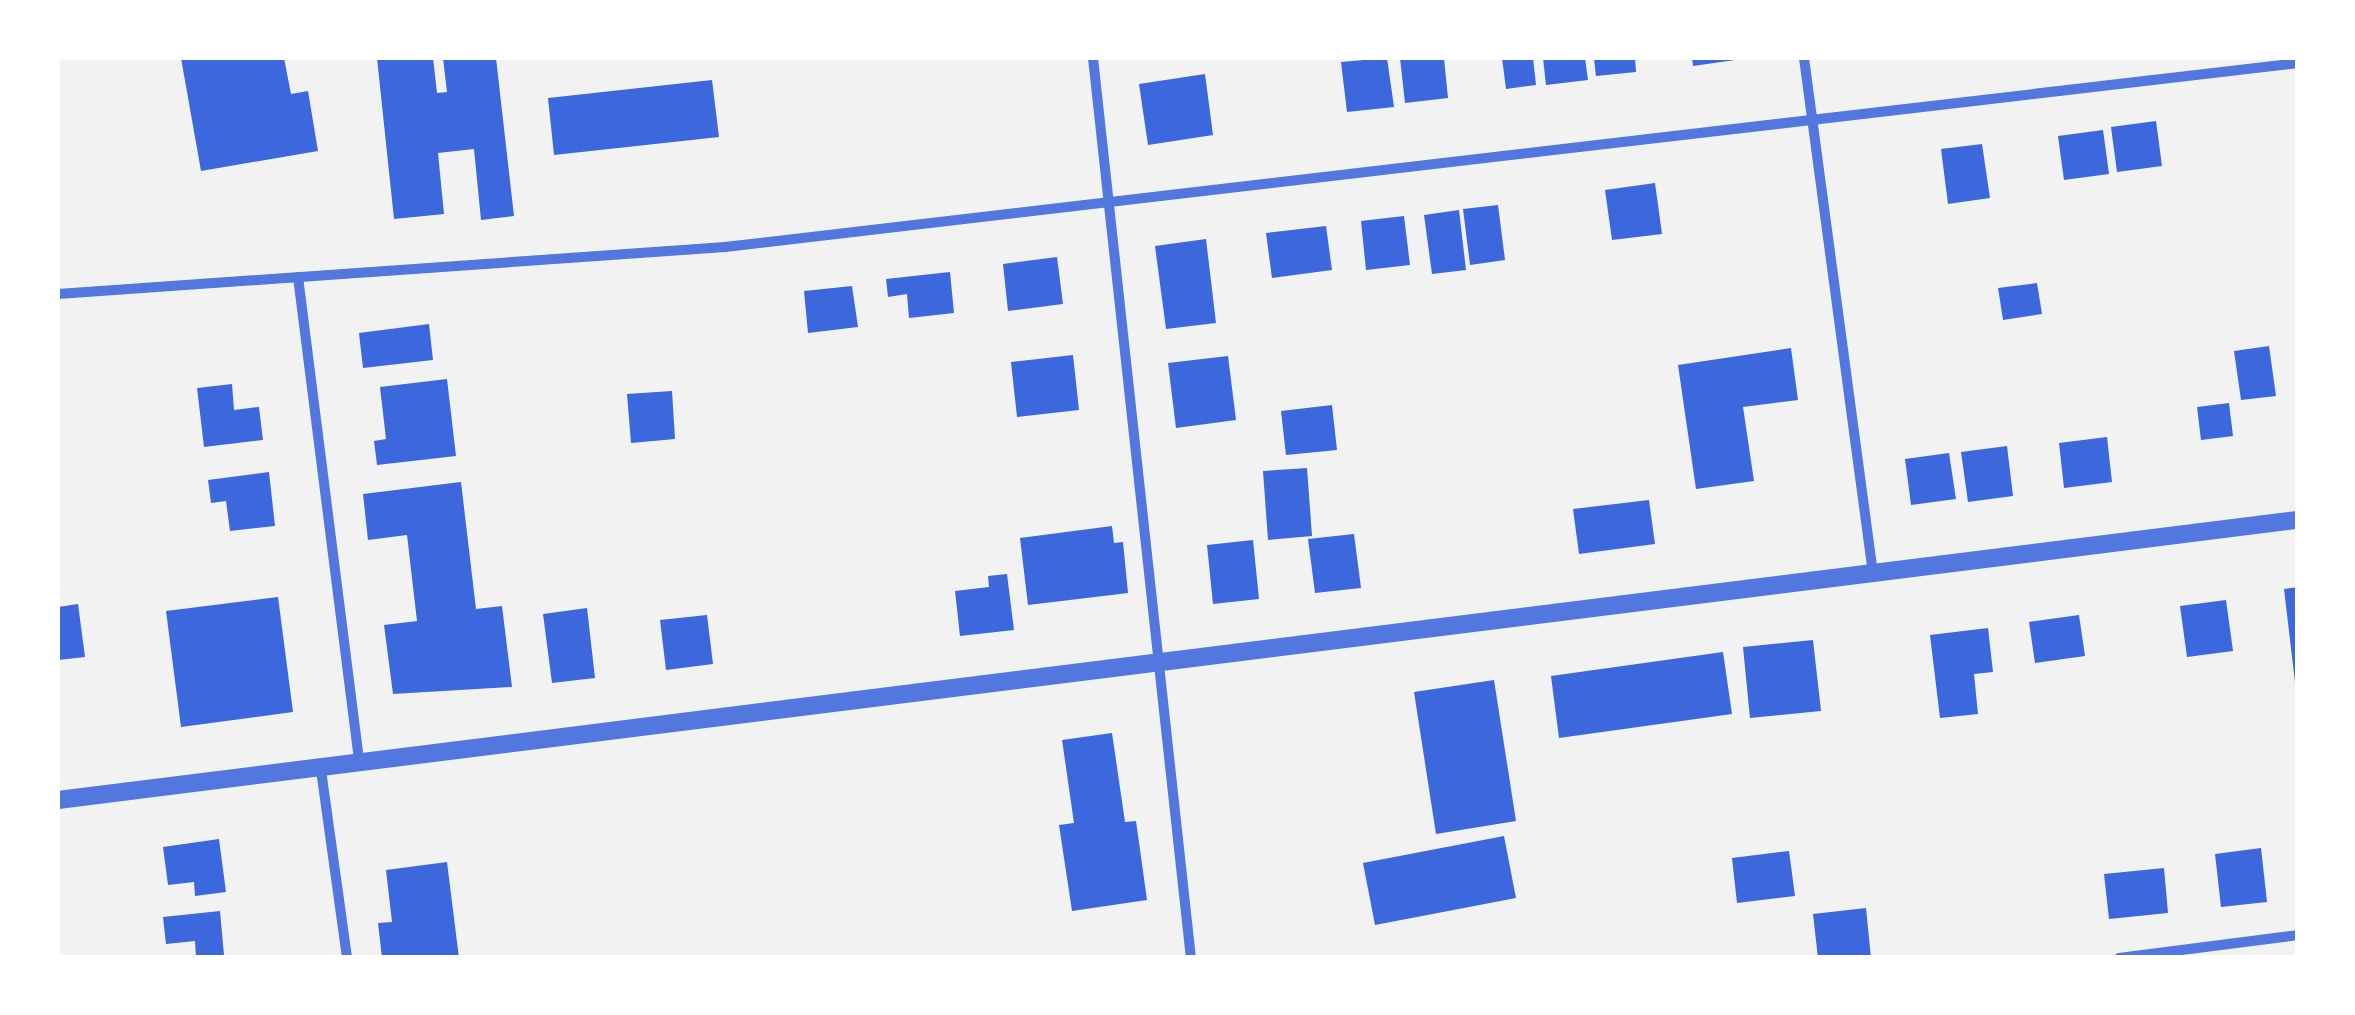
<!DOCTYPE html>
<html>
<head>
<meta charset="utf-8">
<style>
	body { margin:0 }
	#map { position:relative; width:2355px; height:1015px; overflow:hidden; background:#f2f2f2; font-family:Helvetica,sans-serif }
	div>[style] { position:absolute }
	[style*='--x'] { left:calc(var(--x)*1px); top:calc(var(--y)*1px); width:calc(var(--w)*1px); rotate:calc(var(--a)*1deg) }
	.building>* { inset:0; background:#3d67dc }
	.minor>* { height:10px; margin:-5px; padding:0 5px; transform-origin:5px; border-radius:5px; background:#5277de }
	.tertiary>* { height:18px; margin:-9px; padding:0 9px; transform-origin:9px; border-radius:9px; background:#5277de }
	span { translate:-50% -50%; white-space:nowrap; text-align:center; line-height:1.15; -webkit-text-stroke:10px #fff; paint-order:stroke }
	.frame { position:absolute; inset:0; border:60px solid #fff; pointer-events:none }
</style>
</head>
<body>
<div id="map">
	<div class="building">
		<i style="clip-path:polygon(181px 58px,284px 58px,291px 94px,308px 91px,318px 151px,201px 171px)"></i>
		<i style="clip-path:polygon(377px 58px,433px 58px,437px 93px,447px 92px,443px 58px,496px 58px,514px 216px,481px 220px,474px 149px,438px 153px,444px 214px,394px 219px)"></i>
		<i style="clip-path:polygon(1387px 58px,1394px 107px,1347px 112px,1341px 62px)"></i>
		<i style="clip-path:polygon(1400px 58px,1444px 58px,1448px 98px,1405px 103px)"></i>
		<i style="clip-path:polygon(1502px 58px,1533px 58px,1536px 85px,1506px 89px)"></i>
		<i style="clip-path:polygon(1543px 58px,1585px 58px,1588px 80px,1546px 85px)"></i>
		<i style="clip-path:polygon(1594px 58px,1635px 58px,1636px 72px,1596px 76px)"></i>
		<i style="clip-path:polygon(1692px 58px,1735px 58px,1735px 60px,1693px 66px)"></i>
		<i style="clip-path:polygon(1205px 74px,1213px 135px,1148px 145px,1139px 84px)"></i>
		<i style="clip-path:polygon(712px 80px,719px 137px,554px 155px,548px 98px)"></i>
		<i style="clip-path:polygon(2156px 121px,2162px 166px,2117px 172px,2111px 127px)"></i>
		<i style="clip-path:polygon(2103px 130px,2109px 174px,2064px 180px,2058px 136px)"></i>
		<i style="clip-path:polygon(1982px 144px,1990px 198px,1948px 204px,1941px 149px)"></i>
		<i style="clip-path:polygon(1655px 183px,1662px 234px,1612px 240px,1605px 190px)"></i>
		<i style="clip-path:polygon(1498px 205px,1505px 260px,1470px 265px,1463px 209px)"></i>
		<i style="clip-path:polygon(1459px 210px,1466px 270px,1432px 274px,1424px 215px)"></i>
		<i style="clip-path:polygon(1404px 216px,1410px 265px,1366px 270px,1361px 221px)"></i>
		<i style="clip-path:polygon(1326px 226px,1332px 270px,1272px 278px,1266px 233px)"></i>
		<i style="clip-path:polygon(1206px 239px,1216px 323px,1166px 329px,1155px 246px)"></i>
		<i style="clip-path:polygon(1057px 257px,1063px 304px,1008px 311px,1003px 264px)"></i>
		<i style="clip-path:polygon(950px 272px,954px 313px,909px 318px,907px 294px,888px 297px,886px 279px)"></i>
		<i style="clip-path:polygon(2037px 283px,2042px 314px,2003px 320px,1998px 288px)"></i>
		<i style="clip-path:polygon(852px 286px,858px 327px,808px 333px,804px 291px)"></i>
		<i style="clip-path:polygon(429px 324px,433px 360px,363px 368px,359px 333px)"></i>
		<i style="clip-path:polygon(2269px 346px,2276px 396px,2241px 400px,2234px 351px)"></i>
		<i style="clip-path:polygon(1791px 348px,1798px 400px,1743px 407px,1754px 481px,1696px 489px,1678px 365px)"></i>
		<i style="clip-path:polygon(1073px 355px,1079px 410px,1017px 417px,1011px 362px)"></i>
		<i style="clip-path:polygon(1228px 356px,1236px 420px,1176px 428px,1168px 363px)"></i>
		<i style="clip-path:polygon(447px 379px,456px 456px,377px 465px,374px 441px,386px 439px,380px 387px)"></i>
		<i style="clip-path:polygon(232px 384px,234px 410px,259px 407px,263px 440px,204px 447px,197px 388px)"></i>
		<i style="clip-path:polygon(672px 391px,675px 439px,631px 443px,627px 394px)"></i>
		<i style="clip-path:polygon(2229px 403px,2233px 436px,2201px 440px,2197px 407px)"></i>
		<i style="clip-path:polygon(1332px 405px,1337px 450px,1286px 455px,1281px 411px)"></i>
		<i style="clip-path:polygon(2107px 437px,2112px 482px,2064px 488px,2059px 443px)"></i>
		<i style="clip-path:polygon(2007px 446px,2013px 496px,1968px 502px,1961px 452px)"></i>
		<i style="clip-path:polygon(1949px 453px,1956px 499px,1911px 505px,1905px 459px)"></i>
		<i style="clip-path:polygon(1307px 468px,1312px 536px,1268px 540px,1263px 471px)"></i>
		<i style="clip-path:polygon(269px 472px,275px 526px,230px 531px,226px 501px,211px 503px,208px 480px)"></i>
		<i style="clip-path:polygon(461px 482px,476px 609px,502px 606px,512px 687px,393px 694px,384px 625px,417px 621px,407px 535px,368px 540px,363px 494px)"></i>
		<i style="clip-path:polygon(1649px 500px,1655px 544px,1579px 554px,1573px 509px)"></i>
		<i style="clip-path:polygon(1112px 526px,1114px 543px,1123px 542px,1128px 593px,1028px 605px,1020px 538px)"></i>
		<i style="clip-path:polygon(1354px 534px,1361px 588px,1315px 593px,1308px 539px)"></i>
		<i style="clip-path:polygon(1253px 540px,1259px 599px,1213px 604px,1207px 545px)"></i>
		<i style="clip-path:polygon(1007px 574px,1014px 630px,960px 636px,955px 591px,989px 587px,988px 576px)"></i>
		<i style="clip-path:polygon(2298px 587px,2298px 682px,2295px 682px,2284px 589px)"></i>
		<i style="clip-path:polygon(278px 597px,293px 712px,181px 727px,166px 611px)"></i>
		<i style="clip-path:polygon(2226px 600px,2233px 651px,2187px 657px,2180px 606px)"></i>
		<i style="clip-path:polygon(78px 604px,85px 657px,58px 660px,58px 607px)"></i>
		<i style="clip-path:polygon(587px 608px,595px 678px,552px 683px,543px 614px)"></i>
		<i style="clip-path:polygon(707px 615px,713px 664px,666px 670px,660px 620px)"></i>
		<i style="clip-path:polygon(2079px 615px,2085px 656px,2035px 663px,2029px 622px)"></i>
		<i style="clip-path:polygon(1988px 628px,1993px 672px,1974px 674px,1978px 714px,1940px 718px,1930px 635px)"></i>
		<i style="clip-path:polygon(1813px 640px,1821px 711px,1750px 718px,1743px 647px)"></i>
		<i style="clip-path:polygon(1723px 652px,1732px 714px,1559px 738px,1551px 676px)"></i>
		<i style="clip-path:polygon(1494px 680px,1516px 821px,1436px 834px,1414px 692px)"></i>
		<i style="clip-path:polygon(1112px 733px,1125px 822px,1136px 821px,1147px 900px,1072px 911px,1059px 825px,1074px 823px,1062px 740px)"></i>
		<i style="clip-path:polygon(1504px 836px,1516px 898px,1375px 925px,1363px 863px)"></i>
		<i style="clip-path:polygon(219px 839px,226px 892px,195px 896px,194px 882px,168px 885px,163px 847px)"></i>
		<i style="clip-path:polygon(2261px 848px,2267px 902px,2221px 907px,2215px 854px)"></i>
		<i style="clip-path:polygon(1789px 851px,1795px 896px,1737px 903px,1732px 858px)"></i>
		<i style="clip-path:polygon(447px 862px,459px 958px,382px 958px,378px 923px,392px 922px,386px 870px)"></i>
		<i style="clip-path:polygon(2164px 868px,2168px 913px,2109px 919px,2104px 874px)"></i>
		<i style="clip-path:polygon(1866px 908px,1871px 958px,1818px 958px,1813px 914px)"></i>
		<i style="clip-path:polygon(220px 911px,224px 955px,196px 958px,195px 941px,166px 944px,163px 917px)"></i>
	</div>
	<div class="minor">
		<i style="--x:1093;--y:58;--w:905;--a:83.79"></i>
		<i style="--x:1804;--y:58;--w:521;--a:82.38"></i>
		<i style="--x:298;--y:277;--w:492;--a:82.8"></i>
		<i style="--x:58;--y:294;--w:669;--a:-4.03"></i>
		<i style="--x:725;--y:247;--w:1584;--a:-6.67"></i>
		<i style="--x:321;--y:770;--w:190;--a:82.1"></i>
		<i style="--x:2119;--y:958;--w:180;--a:-7.3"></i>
	</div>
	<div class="tertiary">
		<i style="--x:58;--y:800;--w:2257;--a:-7.13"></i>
	</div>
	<div class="frame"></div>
</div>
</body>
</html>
